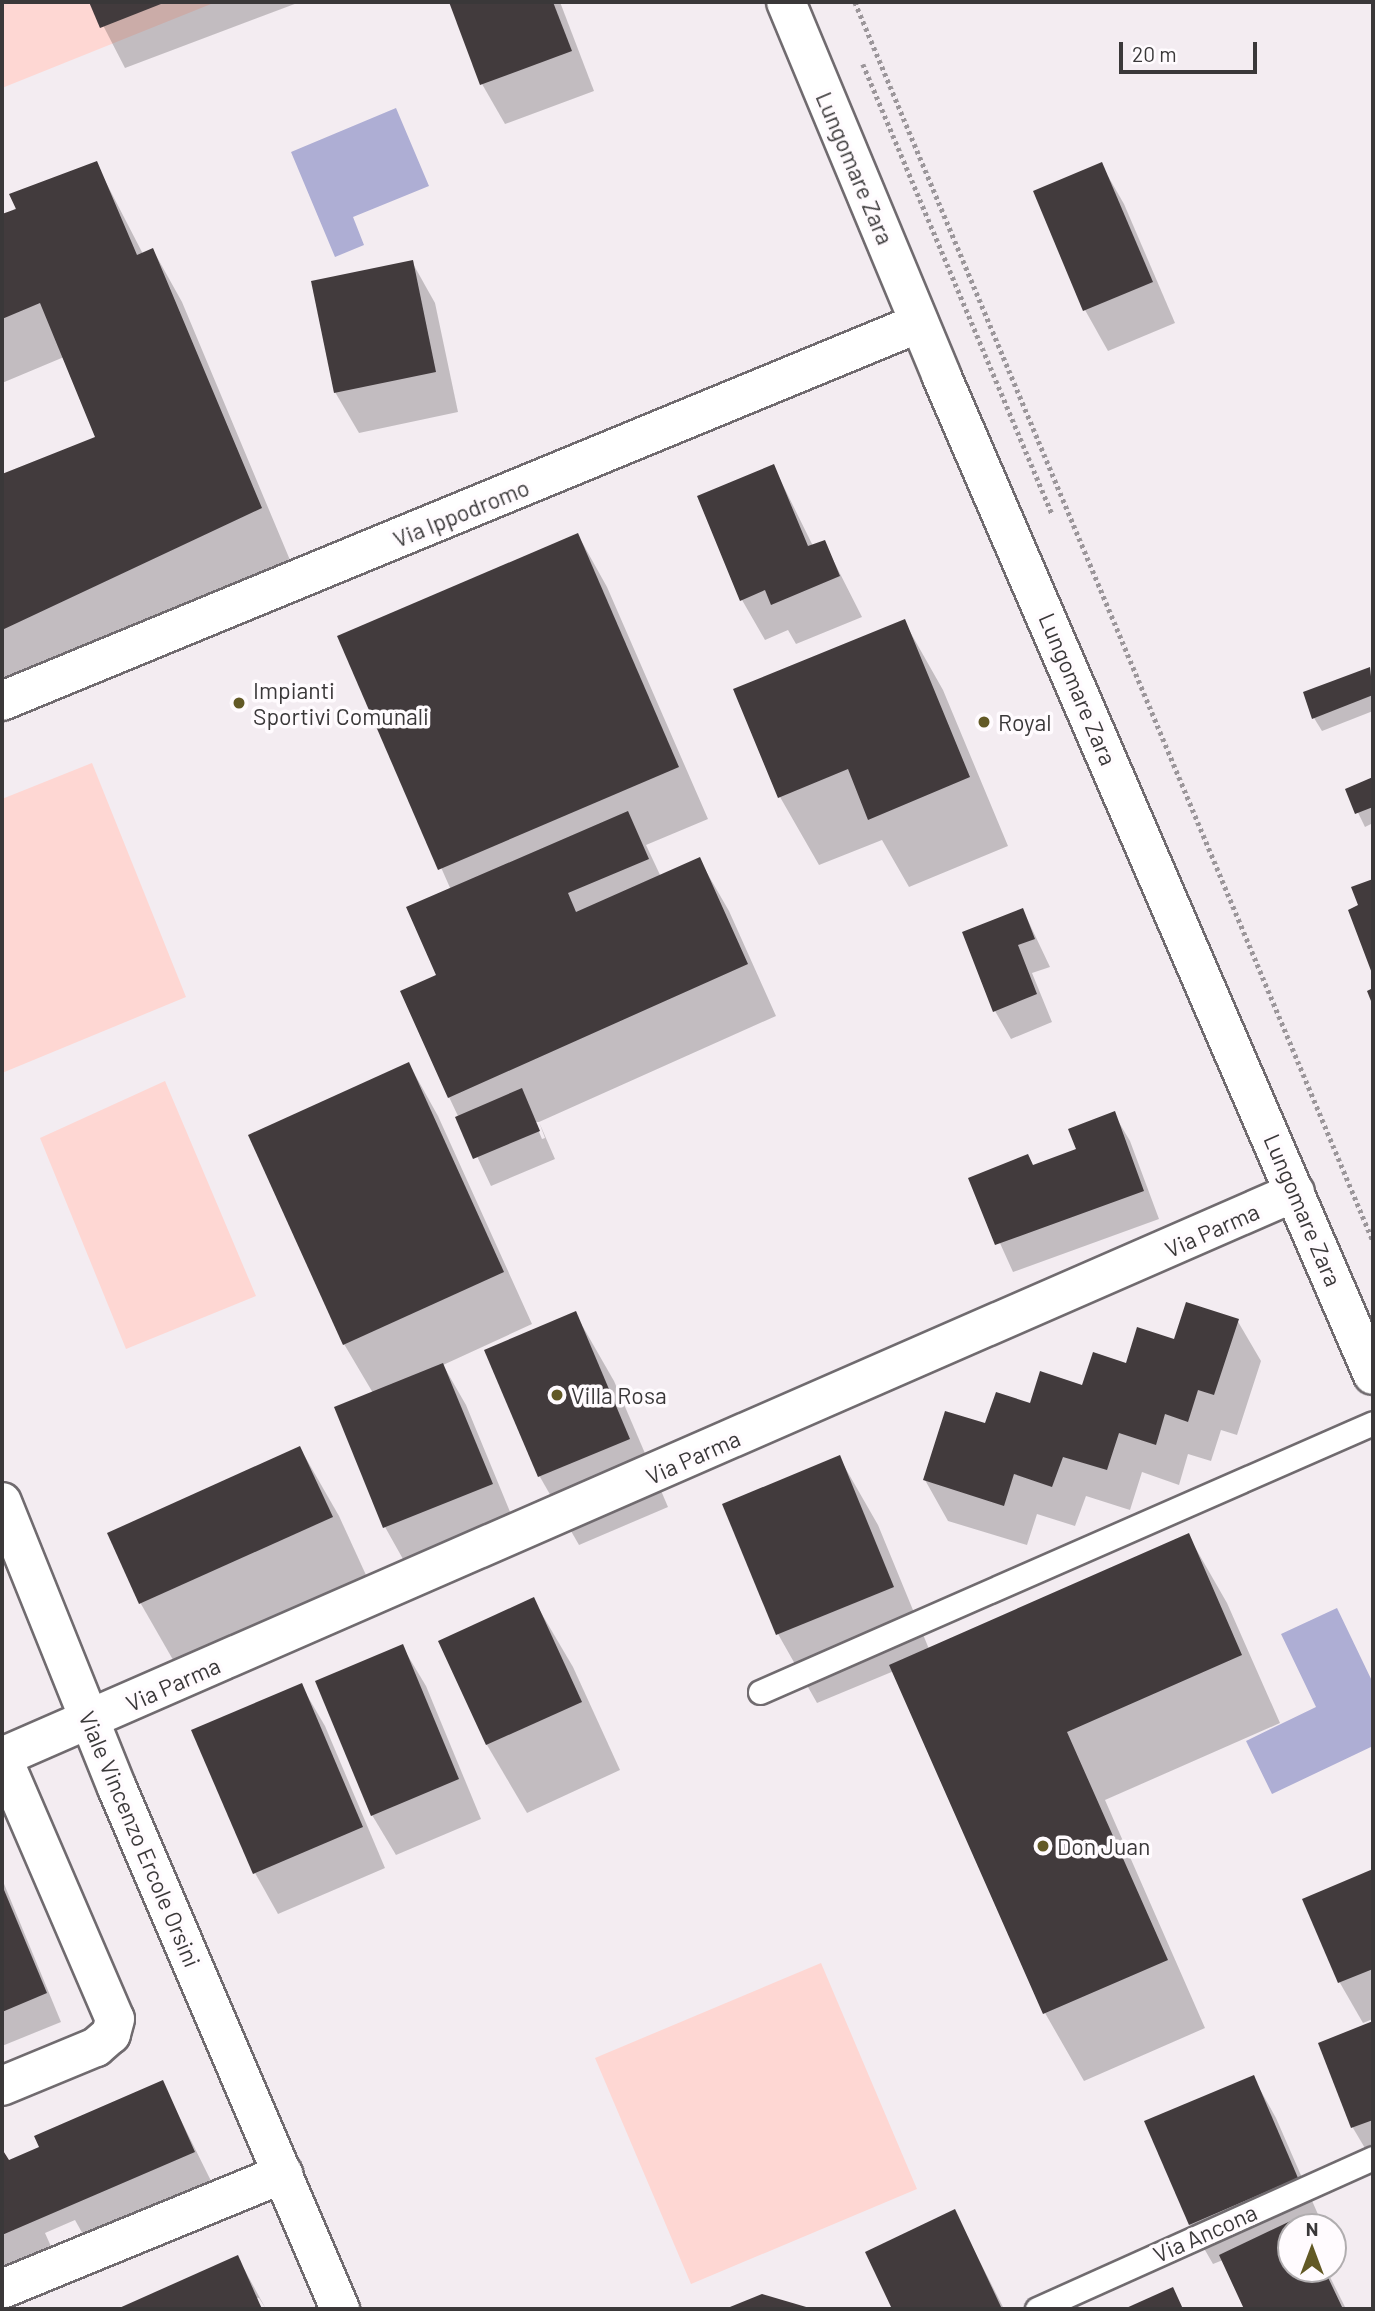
<!DOCTYPE html>
<html>
<head>
<meta charset="utf-8">
<style>
	body { margin:0 }
	#map { position:relative; width:1375px; height:2311px; overflow:hidden; background:#f3ecf1; font-family:Barlow,sans-serif }
	div>[style] { position:absolute }
	[style*='--x'] { left:calc(var(--x)*1px); top:calc(var(--y)*1px); width:calc(var(--w)*1px); rotate:calc(var(--a)*1deg) }
	.green>* { inset:0; background:#fed7d3 }
	.water>* { inset:0; background:#aeaed4 }
	.shadow>* { inset:0; background:#0003 }
	.building>* { inset:0; background:#423b3d }
	.path>* { height:4.5px; margin-top:-2.25px; transform-origin:0; background:repeating-linear-gradient(90deg,#9b969a 0 3.5px,transparent 0 7px) }
	.roads { filter:drop-shadow(2px 0 #706b6f) drop-shadow(-2px 0 #706b6f) drop-shadow(0 2px #706b6f) drop-shadow(0 -2px #706b6f) }
	.service>* { height:23px; margin:-11.5px; padding:0 11.5px; transform-origin:11.5px; border-radius:11.5px; background:#fff }
	.minor>* { height:38px; margin:-19px; padding:0 19px; transform-origin:19px; border-radius:19px; background:#fff }
	.tertiary>* { height:38px; margin:-19px; padding:0 19px; transform-origin:19px; border-radius:19px; background:#fff }
	.dots>* { width:19px; height:19px; translate:-50% -50%; box-sizing:border-box; border:4px solid #fffbfe; border-radius:50% }
	span { translate:-50% -50%; white-space:nowrap; text-align:center; line-height:1.15; -webkit-text-stroke:7px #fffbfe; paint-order:stroke }
	.street-label { font-size:23px; color:#3a3839 }
	.poi-label { font-size:23px; color:#3a3839 }
	.left { translate:0 -50%; text-align:left }
	.frame { position:absolute; inset:0; border:4px solid #3a3839; pointer-events:none }
	.north { position:absolute; left:1277px; top:2213px; width:70px; height:70px; box-sizing:border-box; background:#fffbfe; border:2px solid #b0adaf; border-radius:50%; rotate:0deg; font-size:19px; font-weight:700; line-height:28px; text-align:center; color:#3a3839 }
	.north::after { content:''; display:block; margin:auto; width:24px; height:32px; background:#625925; clip-path:polygon(50% 0,100% 100%,50% 72%,0 100%) }
	.scale { position:absolute; left:1119px; top:42px; width:138px; height:32px; box-sizing:border-box; border:4px solid #3a3839; border-top:0; padding-left:9px; font-size:21px; line-height:24px; white-space:nowrap; color:#3a3839; -webkit-text-stroke:5px #fffbfe; paint-order:stroke }
</style>
</head>
<body>
<div id="map">
	<div class="green">
		<i style="clip-path:polygon(2px 2px,216px 2px,2px 88px)"></i>
		<i style="clip-path:polygon(92px 763px,186px 997px,2px 1073px,2px 799px)"></i>
		<i style="clip-path:polygon(165px 1081px,256px 1296px,126px 1349px,40px 1138px)"></i>
		<i style="clip-path:polygon(821px 1963px,917px 2189px,691px 2284px,595px 2058px)"></i>
	</div>
	<div class="water">
		<i style="clip-path:polygon(396px 108px,429px 186px,353px 217px,364px 245px,335px 257px,291px 152px)"></i>
		<i style="clip-path:polygon(1337px 1608px,1373px 1683px,1373px 1746px,1272px 1794px,1246px 1741px,1316px 1707px,1281px 1634px)"></i>
	</div>
	<div class="shadow">
		<i style="clip-path:polygon(91px 2px,300px 2px,125px 68px)"></i>
		<i style="clip-path:polygon(451px 2px,560px 2px,594px 91px,505px 124px,482px 84px)"></i>
		<i style="clip-path:polygon(96px 163px,143px 254px,153px 250px,182px 302px,290px 560px,2px 696px,2px 476px,98px 438px,64px 357px,2px 383px,2px 216px)"></i>
		<i style="clip-path:polygon(1101px 164px,1124px 204px,1175px 323px,1108px 351px,1085px 310px)"></i>
		<i style="clip-path:polygon(412px 262px,435px 303px,458px 412px,359px 433px,335px 392px)"></i>
		<i style="clip-path:polygon(774px 467px,813px 546px,824px 542px,862px 617px,796px 644px,788px 630px,765px 640px,742px 600px)"></i>
		<i style="clip-path:polygon(evenodd,578px 535px,607px 587px,708px 819px,646px 845px,661px 877px,699px 859px,729px 911px,776px 1016px,539px 1122px,555px 1159px,491px 1186px,449px 1097px,439px 976px,451px 890px,339px 637px,578px 535px,535px 1122px,539px 1122px,545px 1138px,542px 1139px,535px 1122px)"></i>
		<i style="clip-path:polygon(904px 621px,943px 690px,1008px 846px,909px 887px,882px 840px,819px 865px,780px 797px)"></i>
		<i style="clip-path:polygon(1369px 669px,1373px 711px,1322px 731px,1314px 718px)"></i>
		<i style="clip-path:polygon(1373px 779px,1373px 823px,1365px 827px,1347px 790px)"></i>
		<i style="clip-path:polygon(1023px 910px,1050px 967px,1032px 973px,1052px 1022px,1011px 1039px,995px 1011px,964px 933px)"></i>
		<i style="clip-path:polygon(409px 1064px,438px 1116px,532px 1324px,443px 1365px,466px 1405px,515px 1524px,408px 1568px,385px 1527px,336px 1408px,373px 1393px,344px 1344px)"></i>
		<i style="clip-path:polygon(1114px 1114px,1130px 1141px,1159px 1219px,1013px 1272px,971px 1179px,1033px 1167px,1078px 1150px)"></i>
		<i style="clip-path:polygon(575px 1313px,614px 1381px,668px 1507px,579px 1545px,540px 1477px,486px 1351px)"></i>
		<i style="clip-path:polygon(1237px 1320px,1261px 1361px,1237px 1435px,1221px 1430px,1211px 1461px,1188px 1454px,1179px 1485px,1142px 1472px,1130px 1510px,1086px 1496px,1075px 1526px,1037px 1514px,1027px 1545px,948px 1521px,925px 1480px,987px 1426px,1083px 1387px,1175px 1342px)"></i>
		<i style="clip-path:polygon(300px 1448px,339px 1516px,371px 1586px,180px 1672px,141px 1604px,109px 1534px)"></i>
		<i style="clip-path:polygon(839px 1457px,878px 1525px,929px 1649px,1188px 1535px,1227px 1603px,1280px 1723px,1105px 1800px,1205px 2028px,1084px 2081px,1045px 2013px,894px 1671px,817px 1703px,778px 1634px,724px 1504px)"></i>
		<i style="clip-path:polygon(533px 1599px,573px 1667px,620px 1770px,527px 1813px,487px 1745px,440px 1642px)"></i>
		<i style="clip-path:polygon(402px 1646px,426px 1686px,481px 1819px,396px 1855px,372px 1815px)"></i>
		<i style="clip-path:polygon(301px 1685px,325px 1726px,385px 1868px,278px 1914px,255px 1873px,194px 1731px)"></i>
		<i style="clip-path:polygon(1373px 1871px,1373px 2019px,1363px 2023px,1340px 1983px,1304px 1900px)"></i>
		<i style="clip-path:polygon(2px 1879px,61px 2022px,2px 2046px)"></i>
		<i style="clip-path:polygon(1373px 2023px,1373px 2154px,1369px 2155px,1353px 2128px,1320px 2044px)"></i>
		<i style="clip-path:polygon(1253px 2077px,1276px 2118px,1320px 2219px,1291px 2227px,1291px 2269px,1326px 2269px,1346px 2309px,1246px 2309px,1223px 2260px,1213px 2264px,1190px 2224px)"></i>
		<i style="clip-path:polygon(162px 2082px,217px 2193px,90px 2247px,75px 2220px,45px 2233px,58px 2262px,2px 2286px,2px 2151px,10px 2162px,42px 2156px)"></i>
		<i style="clip-path:polygon(954px 2211px,1004px 2309px,894px 2309px,867px 2252px)"></i>
		<i style="clip-path:polygon(238px 2258px,266px 2309px,259px 2298px,255px 2298px,260px 2309px,121px 2309px)"></i>
	</div>
	<div class="building">
		<i style="clip-path:polygon(89px 2px,166px 2px,100px 28px)"></i>
		<i style="clip-path:polygon(449px 2px,553px 2px,572px 51px,480px 85px)"></i>
		<i style="clip-path:polygon(97px 161px,137px 255px,153px 248px,262px 508px,2px 630px,2px 474px,95px 437px,40px 303px,2px 319px,2px 214px,16px 209px,9px 194px)"></i>
		<i style="clip-path:polygon(1102px 162px,1153px 282px,1083px 311px,1033px 191px)"></i>
		<i style="clip-path:polygon(413px 260px,436px 372px,334px 393px,311px 281px)"></i>
		<i style="clip-path:polygon(774px 464px,808px 546px,825px 540px,840px 576px,771px 605px,765px 590px,740px 601px,697px 496px)"></i>
		<i style="clip-path:polygon(578px 533px,679px 767px,438px 870px,337px 636px)"></i>
		<i style="clip-path:polygon(905px 619px,970px 777px,868px 820px,848px 769px,778px 798px,733px 689px)"></i>
		<i style="clip-path:polygon(1370px 667px,1373px 695px,1312px 719px,1303px 692px)"></i>
		<i style="clip-path:polygon(1373px 777px,1373px 807px,1355px 814px,1345px 789px)"></i>
		<i style="clip-path:polygon(628px 811px,649px 859px,568px 893px,576px 912px,700px 857px,748px 964px,448px 1098px,400px 991px,436px 975px,406px 907px)"></i>
		<i style="clip-path:polygon(1373px 879px,1373px 976px,1348px 910px,1358px 905px,1351px 887px)"></i>
		<i style="clip-path:polygon(1023px 908px,1035px 939px,1018px 945px,1037px 994px,993px 1012px,962px 932px)"></i>
		<i style="clip-path:polygon(1373px 988px,1373px 1006px,1367px 991px)"></i>
		<i style="clip-path:polygon(409px 1062px,504px 1272px,343px 1345px,248px 1135px)"></i>
		<i style="clip-path:polygon(522px 1088px,540px 1131px,473px 1159px,455px 1117px)"></i>
		<i style="clip-path:polygon(1115px 1111px,1144px 1191px,995px 1245px,968px 1178px,1028px 1154px,1033px 1165px,1076px 1149px,1068px 1129px)"></i>
		<i style="clip-path:polygon(1186px 1302px,1239px 1319px,1214px 1395px,1198px 1390px,1188px 1422px,1165px 1414px,1156px 1445px,1119px 1433px,1107px 1470px,1063px 1457px,1052px 1487px,1014px 1474px,1004px 1506px,923px 1480px,945px 1411px,985px 1423px,996px 1392px,1030px 1403px,1040px 1371px,1082px 1385px,1093px 1352px,1126px 1363px,1137px 1327px,1174px 1339px)"></i>
		<i style="clip-path:polygon(576px 1311px,630px 1439px,538px 1477px,484px 1350px)"></i>
		<i style="clip-path:polygon(443px 1363px,493px 1484px,383px 1528px,334px 1407px)"></i>
		<i style="clip-path:polygon(300px 1446px,333px 1517px,139px 1604px,107px 1533px)"></i>
		<i style="clip-path:polygon(840px 1455px,894px 1587px,776px 1635px,722px 1504px)"></i>
		<i style="clip-path:polygon(1189px 1533px,1242px 1655px,1067px 1732px,1168px 1960px,1043px 2014px,889px 1665px)"></i>
		<i style="clip-path:polygon(534px 1597px,582px 1702px,486px 1745px,438px 1641px)"></i>
		<i style="clip-path:polygon(403px 1644px,459px 1779px,371px 1816px,315px 1681px)"></i>
		<i style="clip-path:polygon(302px 1683px,363px 1827px,253px 1874px,191px 1730px)"></i>
		<i style="clip-path:polygon(1373px 1869px,1373px 1969px,1338px 1983px,1302px 1899px)"></i>
		<i style="clip-path:polygon(2px 1885px,47px 1993px,2px 2012px)"></i>
		<i style="clip-path:polygon(1373px 2021px,1373px 2120px,1351px 2128px,1318px 2043px)"></i>
		<i style="clip-path:polygon(1254px 2075px,1298px 2178px,1189px 2225px,1144px 2121px)"></i>
		<i style="clip-path:polygon(163px 2080px,195px 2152px,2px 2235px,2px 2149px,9px 2160px,39px 2147px,34px 2136px)"></i>
		<i style="clip-path:polygon(955px 2209px,1002px 2309px,892px 2309px,865px 2252px)"></i>
		<i style="clip-path:polygon(1299px 2217px,1304px 2227px,1291px 2227px,1291px 2269px,1324px 2269px,1343px 2309px,1244px 2309px,1219px 2255px)"></i>
		<i style="clip-path:polygon(238px 2255px,262px 2309px,117px 2309px)"></i>
		<i style="clip-path:polygon(1173px 2287px,1183px 2309px,1124px 2309px)"></i>
		<i style="clip-path:polygon(762px 2294px,813px 2309px,725px 2309px)"></i>
	</div>
	<div class="path">
		<i style="--x:855;--y:2;--w:1343;--a:67.31"></i>
		<i style="--x:863;--y:64;--w:488;--a:67.2"></i>
	</div>
	<div class="roads">
		<div class="service">
			<i style="--x:760;--y:1692;--w:669;--a:-23.69"></i>
			<i style="--x:1037;--y:2309;--w:368;--a:-24.2"></i>
		</div>
		<div class="minor">
			<i style="--x:2;--y:1757;--w:1411;--a:-23.6"></i>
			<i style="--x:2;--y:1757;--w:285;--a:66.7"></i>
			<i style="--x:115;--y:2019;--w:16;--a:105"></i>
			<i style="--x:111;--y:2034;--w:20;--a:139"></i>
			<i style="--x:96;--y:2047;--w:102;--a:157.5"></i>
			<i style="--x:2;--y:2289;--w:304;--a:-22.3"></i>
		</div>
		<div class="tertiary">
			<i style="--x:786;--y:2;--w:404;--a:67.4"></i>
			<i style="--x:941;--y:375;--w:1089;--a:66.64"></i>
			<i style="--x:2;--y:701;--w:992;--a:-22.4"></i>
			<i style="--x:2;--y:1502;--w:308;--a:68.1"></i>
			<i style="--x:117;--y:1788;--w:567;--a:66.83"></i>
		</div>
	</div>
	<div class="dots">
		<i style="left:239px;top:703px;background:#625925"></i>
		<i style="left:984px;top:722px;background:#625925"></i>
		<i style="left:557px;top:1395px;background:#625925"></i>
		<i style="left:1043px;top:1846px;background:#625925"></i>
	</div>
	<div class="street-label">
		<span style="left:855px;top:168px;rotate:67deg">Lungomare Zara</span>
		<span style="left:461px;top:513px;rotate:-22deg">Via Ippodromo</span>
		<span style="left:1078px;top:689px;rotate:67deg">Lungomare Zara</span>
		<span style="left:1303px;top:1210px;rotate:67deg">Lungomare Zara</span>
		<span style="left:1212px;top:1230px;rotate:-24deg">Via Parma</span>
		<span style="left:693px;top:1457px;rotate:-24deg">Via Parma</span>
		<span style="left:173px;top:1684px;rotate:-24deg">Via Parma</span>
		<span style="left:140px;top:1839px;rotate:67deg">Viale Vincenzo Ercole Orsini</span>
		<span style="left:1205px;top:2233px;rotate:-24deg">Via Ancona</span>
	</div>
	<div class="poi-label">
		<span class="left" style="left:253px;top:703px">Impianti<br>Sportivi Comunali</span>
		<span class="left" style="left:998px;top:722px">Royal</span>
		<span class="left" style="left:571px;top:1395px">Villa Rosa</span>
		<span class="left" style="left:1057px;top:1846px">Don Juan</span>
	</div>
	<div class="frame"></div>
	<div class="north">N</div>
	<div class="scale">20 m</div>
</div>
</body>
</html>
